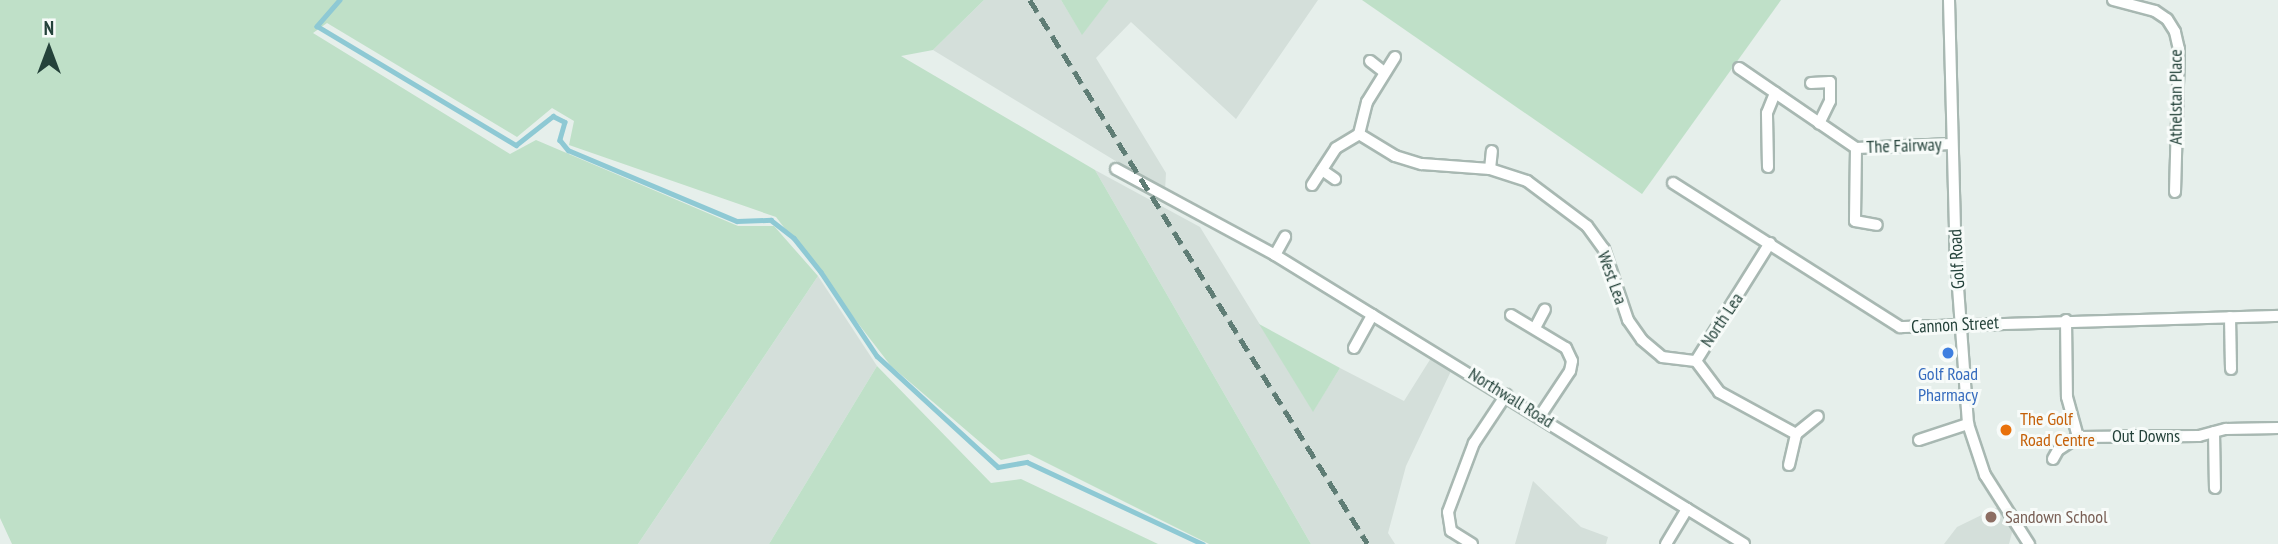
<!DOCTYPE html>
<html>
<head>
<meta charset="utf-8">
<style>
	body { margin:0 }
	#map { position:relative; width:2278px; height:544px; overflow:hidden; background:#e6efeb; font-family:"PT Sans Narrow",sans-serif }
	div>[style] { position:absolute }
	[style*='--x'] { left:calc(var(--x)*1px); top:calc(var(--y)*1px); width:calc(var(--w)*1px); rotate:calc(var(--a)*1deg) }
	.built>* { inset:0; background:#d4dfda }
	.green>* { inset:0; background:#bfe0c8 }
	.stream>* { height:4.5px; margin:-2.25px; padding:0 2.25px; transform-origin:2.25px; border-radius:2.25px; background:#8ec9d4 }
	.roads { filter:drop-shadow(2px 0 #a8b8b2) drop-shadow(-2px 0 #a8b8b2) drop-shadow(0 2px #a8b8b2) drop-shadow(0 -2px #a8b8b2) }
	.minor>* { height:10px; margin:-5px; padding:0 5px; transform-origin:5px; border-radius:5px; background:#fff }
	.rail>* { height:4.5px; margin-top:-2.25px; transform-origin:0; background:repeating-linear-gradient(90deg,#5f7d75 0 14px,transparent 0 21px) }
	.dots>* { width:19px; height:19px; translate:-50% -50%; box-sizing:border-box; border:4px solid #f7fbf9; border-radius:50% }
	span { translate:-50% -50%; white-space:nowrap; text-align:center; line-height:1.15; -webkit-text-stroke:6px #f7fbf9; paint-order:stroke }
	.street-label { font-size:18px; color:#24423a }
	.shop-label { font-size:18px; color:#366cbe }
	.food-label { font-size:18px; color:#c56008 }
	.left { translate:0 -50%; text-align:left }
	.education-label { font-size:18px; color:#785e54 }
	.north { position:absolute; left:14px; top:14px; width:70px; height:70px; -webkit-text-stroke:5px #f7fbf9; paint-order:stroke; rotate:0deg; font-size:19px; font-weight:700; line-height:28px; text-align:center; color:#24423a }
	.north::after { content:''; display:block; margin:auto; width:24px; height:32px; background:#24423a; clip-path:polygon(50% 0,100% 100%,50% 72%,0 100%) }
</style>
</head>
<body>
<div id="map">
	<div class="built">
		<i style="clip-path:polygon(984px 0,1061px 0,1082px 34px,1109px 0,1318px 0,1236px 119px,1131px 22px,1096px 58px,1166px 173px,1165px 191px,933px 50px)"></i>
		<i style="clip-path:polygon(1095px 170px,1200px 227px,1313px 411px,1340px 368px,1404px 401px,1431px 358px,1452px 369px,1406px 466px,1388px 533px,1395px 544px,1311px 544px)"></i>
		<i style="clip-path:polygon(818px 276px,877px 366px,769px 544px,638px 544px)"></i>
		<i style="clip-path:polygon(1533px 481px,1581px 527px,1608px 537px,1606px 544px,1515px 544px)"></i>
		<i style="clip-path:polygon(1998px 507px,2013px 529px,2009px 544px,1944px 544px,1957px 527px)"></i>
	</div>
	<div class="green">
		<i style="clip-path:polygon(0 0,984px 0,933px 50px,901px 56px,1095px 170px,1311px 544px,1209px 544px,1029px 454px,1001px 460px,891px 366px,776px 217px,569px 145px,574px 121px,552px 108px,517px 137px,327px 23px,313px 33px,510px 154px,536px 140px,738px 226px,774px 226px,818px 276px,638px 544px,12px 544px,0 518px)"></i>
		<i style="clip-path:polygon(1061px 0,1109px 0,1082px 35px)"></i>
		<i style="clip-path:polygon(1362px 0,1781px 0,1642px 194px)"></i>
		<i style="clip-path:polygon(1259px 324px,1340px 368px,1313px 412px)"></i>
		<i style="clip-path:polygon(877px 366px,991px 483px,1021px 479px,1158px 544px,769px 544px)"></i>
	</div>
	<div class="stream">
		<i style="--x:340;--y:0;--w:35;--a:131"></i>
		<i style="--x:317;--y:26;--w:232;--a:30.9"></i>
		<i style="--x:516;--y:145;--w:47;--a:-38.1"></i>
		<i style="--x:553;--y:116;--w:13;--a:27"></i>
		<i style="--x:565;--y:122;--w:19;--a:106"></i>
		<i style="--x:560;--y:140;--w:13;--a:51"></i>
		<i style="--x:568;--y:150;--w:183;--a:22.8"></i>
		<i style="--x:737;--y:221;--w:34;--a:-2"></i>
		<i style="--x:771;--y:220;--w:29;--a:38"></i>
		<i style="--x:794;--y:238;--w:43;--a:51.5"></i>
		<i style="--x:821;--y:272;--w:101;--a:56.3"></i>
		<i style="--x:877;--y:356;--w:164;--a:42.5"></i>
		<i style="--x:998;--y:467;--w:29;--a:-10"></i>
		<i style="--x:1027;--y:462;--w:194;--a:25"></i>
	</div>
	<div class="roads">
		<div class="minor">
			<i style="--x:1949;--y:0;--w:260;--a:88.5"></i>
			<i style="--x:1956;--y:260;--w:164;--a:85.8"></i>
			<i style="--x:1968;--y:424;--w:54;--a:71.6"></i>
			<i style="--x:1985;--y:475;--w:82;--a:57.5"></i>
			<i style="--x:2113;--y:0;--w:43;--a:14.7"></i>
			<i style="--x:2155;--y:11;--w:14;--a:34"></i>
			<i style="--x:2167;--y:19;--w:15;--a:58"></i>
			<i style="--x:2175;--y:32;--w:17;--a:77"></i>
			<i style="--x:2179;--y:49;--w:143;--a:91.6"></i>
			<i style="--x:1370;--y:61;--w:18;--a:38"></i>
			<i style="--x:1739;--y:68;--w:142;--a:34.4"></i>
			<i style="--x:1856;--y:148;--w:96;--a:-2.4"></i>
			<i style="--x:1811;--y:83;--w:19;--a:-3"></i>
			<i style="--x:1830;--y:82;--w:19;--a:90"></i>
			<i style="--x:1830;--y:101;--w:25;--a:116"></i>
			<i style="--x:1359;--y:134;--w:33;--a:-76"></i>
			<i style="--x:1367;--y:102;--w:53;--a:-58.1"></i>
			<i style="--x:1856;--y:148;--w:73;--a:90.8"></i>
			<i style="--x:1855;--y:221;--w:22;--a:10"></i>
			<i style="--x:1768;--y:167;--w:54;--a:-91.1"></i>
			<i style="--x:1767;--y:113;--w:22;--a:-68"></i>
			<i style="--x:1116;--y:169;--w:181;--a:28.4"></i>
			<i style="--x:1275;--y:255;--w:551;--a:31.64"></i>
			<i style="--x:1490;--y:169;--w:18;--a:-84"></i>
			<i style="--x:1322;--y:170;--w:16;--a:35"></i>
			<i style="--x:1673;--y:183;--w:269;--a:32.4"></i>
			<i style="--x:1900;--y:327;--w:378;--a:-1.7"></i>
			<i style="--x:1312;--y:185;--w:44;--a:-57"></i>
			<i style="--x:1336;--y:148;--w:27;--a:-31"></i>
			<i style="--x:1359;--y:134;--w:42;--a:31.4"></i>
			<i style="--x:1395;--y:156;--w:28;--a:17"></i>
			<i style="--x:1422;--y:164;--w:68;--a:4.2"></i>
			<i style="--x:1490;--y:169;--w:39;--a:18"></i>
			<i style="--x:1527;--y:181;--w:75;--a:36.9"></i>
			<i style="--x:1587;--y:226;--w:29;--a:54"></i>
			<i style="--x:1604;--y:249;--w:75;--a:71.3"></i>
			<i style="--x:1628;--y:320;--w:24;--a:55"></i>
			<i style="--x:1642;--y:340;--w:26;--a:40"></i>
			<i style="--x:1662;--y:357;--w:34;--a:7"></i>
			<i style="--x:1770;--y:243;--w:139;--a:122.1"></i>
			<i style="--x:1696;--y:361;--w:39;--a:53"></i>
			<i style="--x:1719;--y:392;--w:88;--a:28.6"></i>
			<i style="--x:1275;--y:255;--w:21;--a:-61"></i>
			<i style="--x:1511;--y:315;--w:64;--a:31"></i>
			<i style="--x:1566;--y:348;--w:14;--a:65"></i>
			<i style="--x:1572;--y:361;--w:10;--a:101"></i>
			<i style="--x:1570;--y:371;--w:54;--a:123.7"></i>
			<i style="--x:2230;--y:317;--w:52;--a:88.9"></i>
			<i style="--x:2066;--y:320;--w:77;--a:89.3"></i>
			<i style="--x:2067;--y:397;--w:41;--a:74.6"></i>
			<i style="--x:2078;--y:437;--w:121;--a:-0.5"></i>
			<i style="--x:2199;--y:436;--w:28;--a:-15"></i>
			<i style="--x:2226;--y:429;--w:52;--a:-1.1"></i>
			<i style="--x:1535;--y:328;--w:21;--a:-62"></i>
			<i style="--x:1354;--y:348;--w:38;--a:-61"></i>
			<i style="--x:2214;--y:432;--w:56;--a:89"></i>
			<i style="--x:1919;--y:440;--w:52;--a:-18.1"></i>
			<i style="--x:2053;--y:459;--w:10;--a:-61"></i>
			<i style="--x:2058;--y:450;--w:24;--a:-33"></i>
			<i style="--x:1789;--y:465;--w:32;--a:-77"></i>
			<i style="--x:1796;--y:434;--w:28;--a:-39"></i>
			<i style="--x:1472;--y:544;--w:25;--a:-148"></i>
			<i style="--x:1451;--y:531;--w:19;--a:-99"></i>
			<i style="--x:1448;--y:512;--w:74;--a:-69.4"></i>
			<i style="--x:1474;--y:443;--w:58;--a:-56.3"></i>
			<i style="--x:1666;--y:544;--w:41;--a:-59"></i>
		</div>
	</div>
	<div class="rail">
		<i style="--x:1030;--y:0;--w:640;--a:58.15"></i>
	</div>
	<div class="dots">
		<i style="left:1948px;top:353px;background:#3f7fe0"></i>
		<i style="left:2006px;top:430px;background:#e8710a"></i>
		<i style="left:1991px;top:517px;background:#8d6e63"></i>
	</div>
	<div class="street-label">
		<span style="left:2176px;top:97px;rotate:-90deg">Athelstan Place</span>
		<span style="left:1904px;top:146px;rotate:-2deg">The Fairway</span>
		<span style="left:1957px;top:259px;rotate:-93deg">Golf Road</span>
		<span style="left:1612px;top:278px;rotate:70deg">West Lea</span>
		<span style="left:1722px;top:320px;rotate:-56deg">North Lea</span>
		<span style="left:1955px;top:325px;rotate:-3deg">Cannon Street</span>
		<span style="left:1511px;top:398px;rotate:32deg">Northwall Road</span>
		<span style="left:2146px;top:436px">Out Downs</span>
	</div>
	<div class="shop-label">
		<span style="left:1948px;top:385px">Golf Road<br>Pharmacy</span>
	</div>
	<div class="food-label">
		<span class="left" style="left:2020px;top:430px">The Golf<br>Road Centre</span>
	</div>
	<div class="education-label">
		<span class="left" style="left:2005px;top:517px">Sandown School</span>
	</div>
	<div class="north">N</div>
</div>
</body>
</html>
